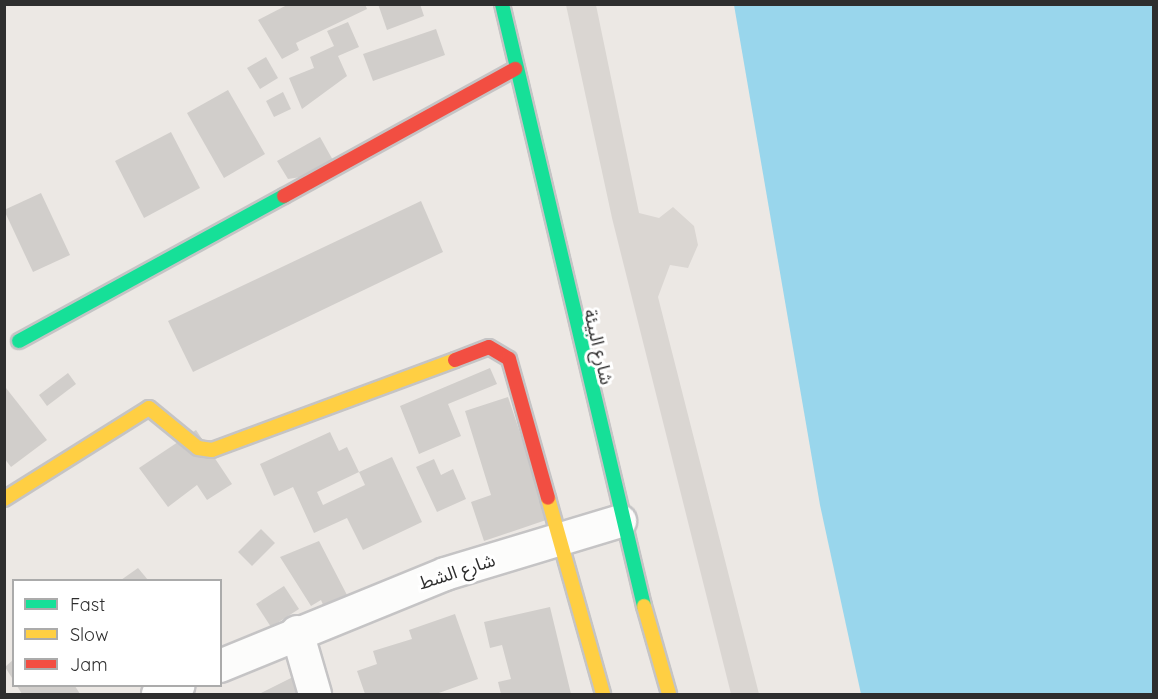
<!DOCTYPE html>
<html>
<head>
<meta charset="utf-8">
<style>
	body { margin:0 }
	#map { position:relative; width:1158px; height:699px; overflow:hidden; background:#ece8e4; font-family:Quicksand,"Noto Sans Arabic",sans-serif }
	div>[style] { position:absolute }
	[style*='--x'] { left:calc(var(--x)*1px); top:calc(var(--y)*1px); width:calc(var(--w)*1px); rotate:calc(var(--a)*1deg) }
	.plaza>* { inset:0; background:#dad6d2 }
	.water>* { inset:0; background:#99d6ec }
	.building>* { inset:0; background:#d1cecb }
	.roads { filter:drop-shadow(2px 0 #c5c4c5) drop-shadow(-2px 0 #c5c4c5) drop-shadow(0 2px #c5c4c5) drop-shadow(0 -2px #c5c4c5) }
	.street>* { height:32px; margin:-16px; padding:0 16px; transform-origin:16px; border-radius:16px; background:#fcfcfb }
	.fast>* { height:14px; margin:-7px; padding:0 7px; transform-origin:7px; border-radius:7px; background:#16e098 }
	.slow>* { height:14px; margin:-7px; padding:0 7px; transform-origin:7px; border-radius:7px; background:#ffcf43 }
	.jam>* { height:14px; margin:-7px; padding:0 7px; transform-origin:7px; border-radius:7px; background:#f24e42 }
	span { translate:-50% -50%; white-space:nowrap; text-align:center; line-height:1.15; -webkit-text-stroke:6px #fff; paint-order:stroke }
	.street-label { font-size:18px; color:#2e2e2e }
	.frame { position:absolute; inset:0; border:6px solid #2e2e2e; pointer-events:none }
	.legend { position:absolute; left:12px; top:579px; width:210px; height:108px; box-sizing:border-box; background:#fff; border:2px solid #ababab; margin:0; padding:8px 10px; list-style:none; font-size:18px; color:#2e2e2e }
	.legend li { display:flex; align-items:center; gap:12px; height:30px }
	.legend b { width:30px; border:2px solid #ababab }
</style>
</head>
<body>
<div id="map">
	<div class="plaza">
		<i style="clip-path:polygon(566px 5px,596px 5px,639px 213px,659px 218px,673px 207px,694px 226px,698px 245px,688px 268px,670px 265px,658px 297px,759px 694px,731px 694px,612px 218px)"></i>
	</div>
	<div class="water">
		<i style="clip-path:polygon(734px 5px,1153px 5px,1153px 694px,861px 694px,820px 505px)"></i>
	</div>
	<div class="building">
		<i style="clip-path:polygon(289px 4px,365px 4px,367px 9px,296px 43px,299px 50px,282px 59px,258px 20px)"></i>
		<i style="clip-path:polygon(378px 4px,420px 4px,424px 16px,387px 30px)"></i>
		<i style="clip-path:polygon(348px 22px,359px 47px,338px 56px,347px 76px,302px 109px,289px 78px,314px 68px,310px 57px,334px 46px,327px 31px)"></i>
		<i style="clip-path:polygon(436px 29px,445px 55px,373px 81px,363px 54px)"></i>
		<i style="clip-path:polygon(266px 57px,278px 78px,260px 89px,247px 68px)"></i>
		<i style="clip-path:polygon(228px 90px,265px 154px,224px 178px,187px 113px)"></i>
		<i style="clip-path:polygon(283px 92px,291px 109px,274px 117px,266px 101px)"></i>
		<i style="clip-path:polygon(171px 132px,200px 188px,144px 218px,115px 161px)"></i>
		<i style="clip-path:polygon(320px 137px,339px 171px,288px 179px,277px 161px)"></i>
		<i style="clip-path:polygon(41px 193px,70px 255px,33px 272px,4px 210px)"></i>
		<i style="clip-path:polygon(421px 201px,443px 252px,193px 372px,168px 321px)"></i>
		<i style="clip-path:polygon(490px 368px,497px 384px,448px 404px,461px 436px,419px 454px,400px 406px)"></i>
		<i style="clip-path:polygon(68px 373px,76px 384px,47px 406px,39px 395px)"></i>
		<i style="clip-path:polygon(6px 388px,47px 440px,11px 467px,4px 458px)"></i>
		<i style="clip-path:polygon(508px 397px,549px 519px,484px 541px,471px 502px,491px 495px,465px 411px)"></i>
		<i style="clip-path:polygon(196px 430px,232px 484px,207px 500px,197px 485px,168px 507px,139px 468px)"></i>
		<i style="clip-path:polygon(330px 432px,339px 451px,347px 447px,359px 472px,317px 492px,323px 505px,365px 485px,359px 472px,392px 457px,422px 522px,363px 550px,347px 518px,314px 533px,293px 487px,274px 496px,260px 464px)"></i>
		<i style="clip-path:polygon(434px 459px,441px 475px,453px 469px,466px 499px,437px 512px,416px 467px)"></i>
		<i style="clip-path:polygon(261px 529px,275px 543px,252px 566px,238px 552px)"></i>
		<i style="clip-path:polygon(319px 541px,347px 595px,324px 607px,321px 600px,311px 606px,280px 557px)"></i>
		<i style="clip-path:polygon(138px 568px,148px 580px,121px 580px)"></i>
		<i style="clip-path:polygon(284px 586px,299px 609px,271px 627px,256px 604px)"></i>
		<i style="clip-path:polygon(550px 607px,571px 694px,501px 694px,498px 682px,511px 679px,502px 645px,490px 648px,484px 622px)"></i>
		<i style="clip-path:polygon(455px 614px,478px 679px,436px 694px,365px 694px,357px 671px,377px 664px,373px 651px,412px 639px,409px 630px)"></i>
		<i style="clip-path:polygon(14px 659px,14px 681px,5px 667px)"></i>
		<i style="clip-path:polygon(301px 673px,310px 694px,259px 694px)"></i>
		<i style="clip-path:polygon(17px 686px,75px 686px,80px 694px,22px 694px)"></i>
	</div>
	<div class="roads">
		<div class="street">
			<i style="--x:297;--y:632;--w:65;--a:73.8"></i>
			<i style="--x:220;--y:666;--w:243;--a:-22.2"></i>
			<i style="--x:445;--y:574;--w:183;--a:-16.8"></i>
			<i style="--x:158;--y:694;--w:22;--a:-22"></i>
		</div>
		<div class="fast">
			<i style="--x:502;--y:4;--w:619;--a:76.73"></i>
			<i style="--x:19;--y:341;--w:302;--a:-28.7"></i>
		</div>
		<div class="slow">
			<i style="--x:548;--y:498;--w:204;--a:74.3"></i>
			<i style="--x:4;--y:499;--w:171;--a:-32.1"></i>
			<i style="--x:149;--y:408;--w:63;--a:39.2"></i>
			<i style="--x:198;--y:448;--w:14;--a:8"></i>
			<i style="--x:212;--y:450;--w:259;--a:-20.3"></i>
			<i style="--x:644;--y:606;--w:91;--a:74.1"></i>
		</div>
		<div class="jam">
			<i style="--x:284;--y:196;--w:264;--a:-28.8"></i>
			<i style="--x:455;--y:360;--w:36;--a:-21"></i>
			<i style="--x:489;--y:347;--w:23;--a:31"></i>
			<i style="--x:509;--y:359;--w:144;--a:74.3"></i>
		</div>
	</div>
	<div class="street-label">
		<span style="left:598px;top:347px;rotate:77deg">شارع البيئة</span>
		<span style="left:457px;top:572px;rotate:-18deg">شارع الشط</span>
	</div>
	<div class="frame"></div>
	<ul class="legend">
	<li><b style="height:8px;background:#16e098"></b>Fast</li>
	<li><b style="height:8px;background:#ffcf43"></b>Slow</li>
	<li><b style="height:8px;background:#f24e42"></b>Jam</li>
	</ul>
</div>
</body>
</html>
